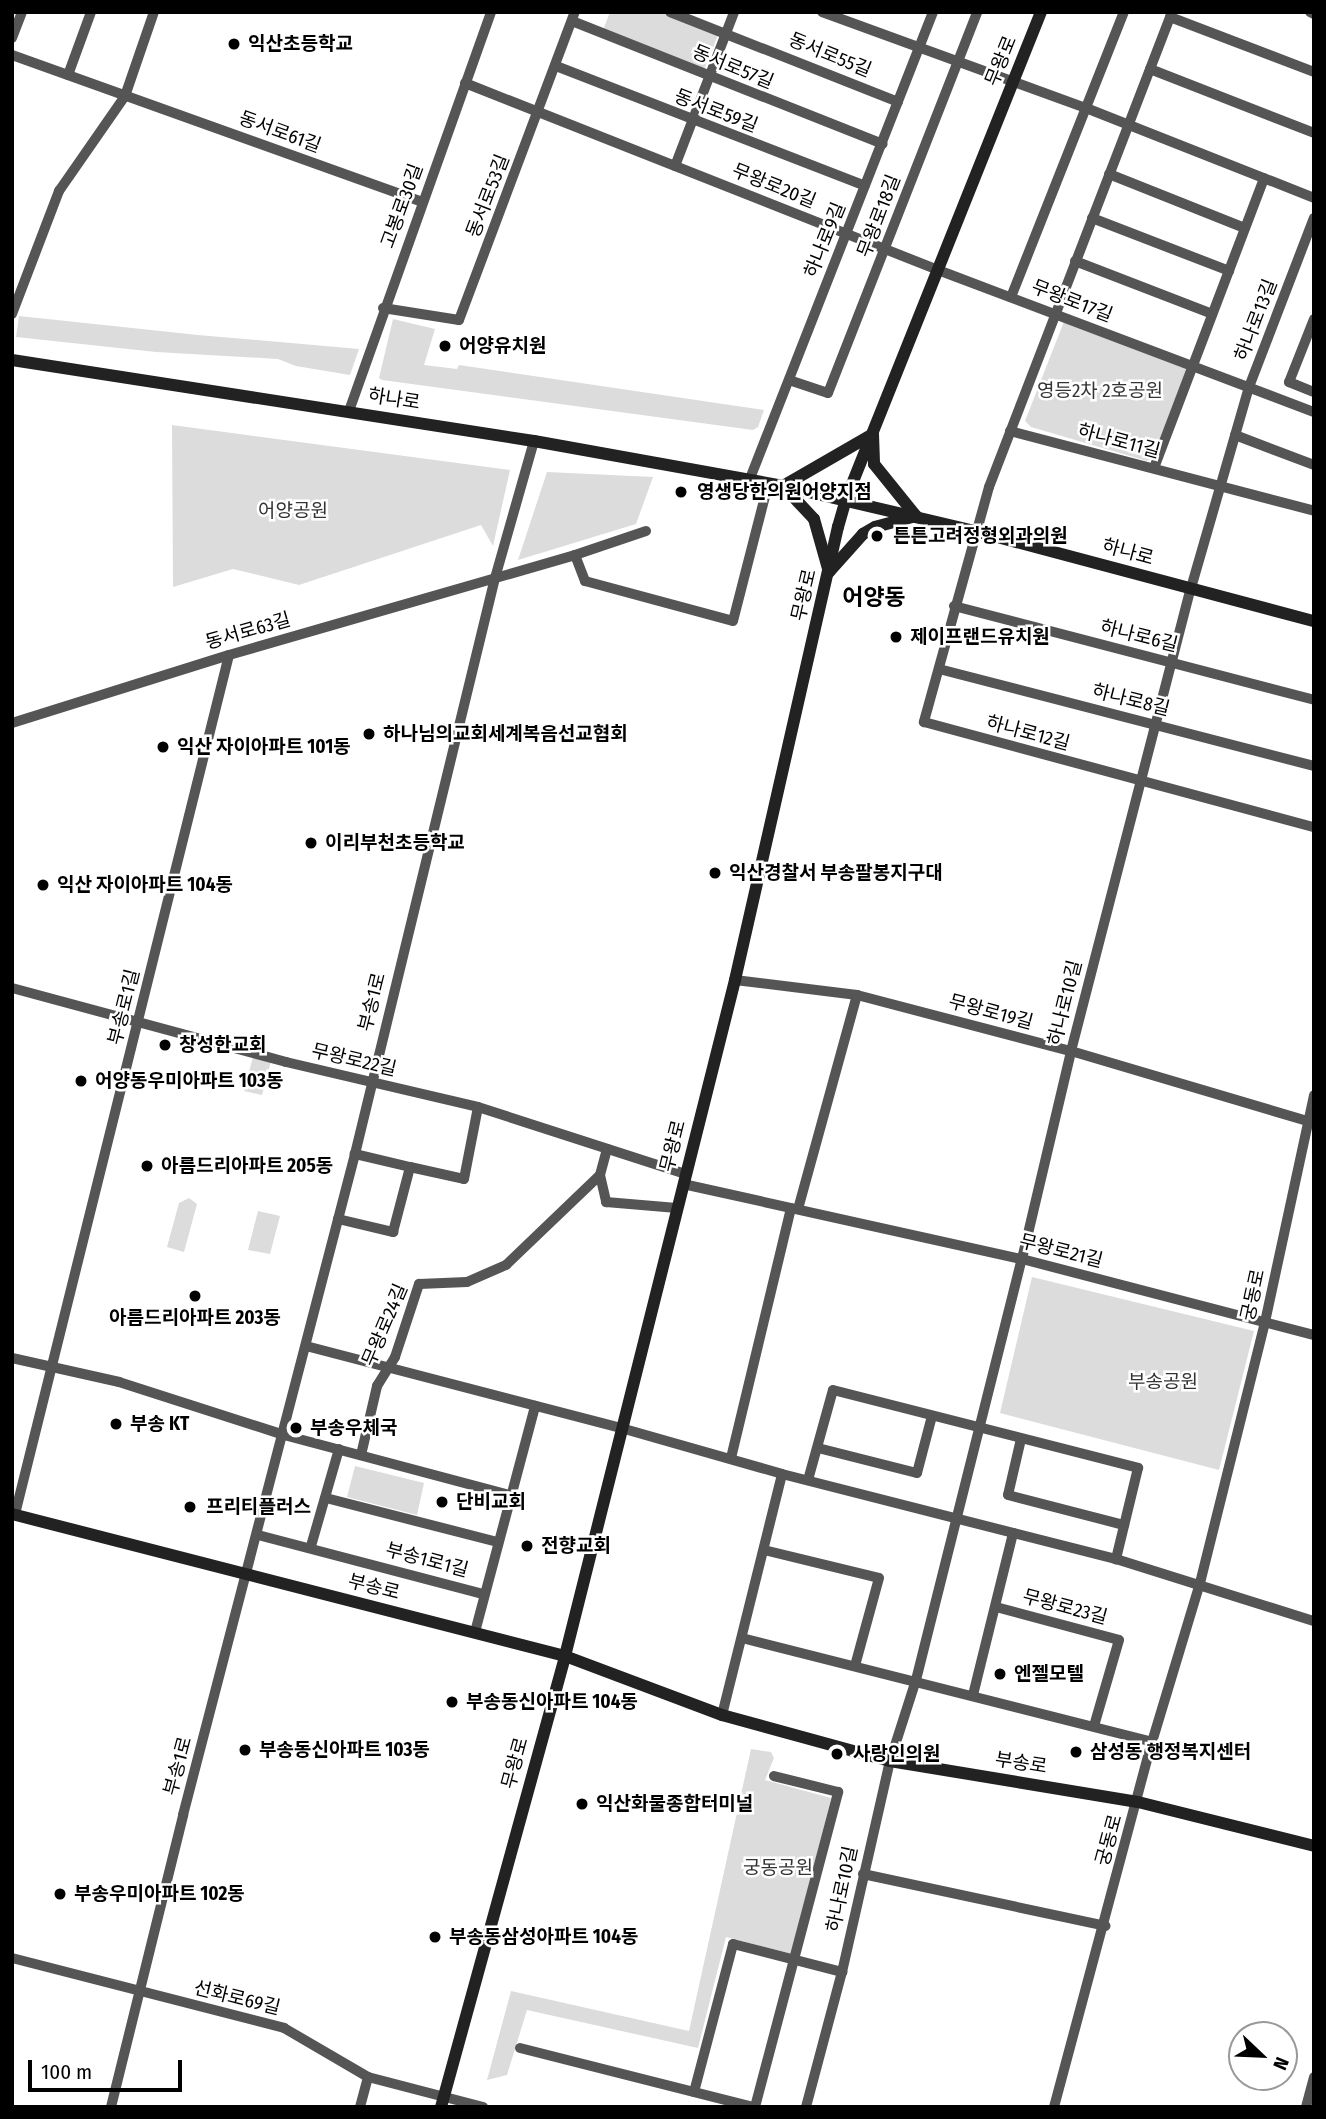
<!DOCTYPE html>
<html>
<head>
<meta charset="utf-8">
<style>
	body { margin:0 }
	#map { position:relative; width:1326px; height:2119px; overflow:hidden; background:#fff; font-family:"Fira Sans Condensed","Noto Sans KR",sans-serif }
	div>[style] { position:absolute }
	[style*='--x'] { left:calc(var(--x)*1px); top:calc(var(--y)*1px); width:calc(var(--w)*1px); rotate:calc(var(--a)*1deg) }
	.green>* { inset:0; background:#dcdcdc }
	.street>* { height:10px; margin:-5px; padding:0 5px; transform-origin:5px; border-radius:5px; background:#555 }
	.secondary>* { height:12px; margin:-6px; padding:0 6px; transform-origin:6px; border-radius:6px; background:#222 }
	.dots>* { width:19px; height:19px; translate:-50% -50%; box-sizing:border-box; border:4px solid #fff; border-radius:50% }
	span { translate:-50% -50%; white-space:nowrap; text-align:center; line-height:1.15; -webkit-text-stroke:5px #fff; paint-order:stroke }
	.poi-label { font-size:19px; color:#000; font-weight:700 }
	.left { translate:0 -50%; text-align:left }
	.street-label { font-size:19px; color:#000 }
	.park-label { font-size:19px; color:#333 }
	.quarter-label { font-size:23px; color:#000; font-weight:700 }
	.frame { position:absolute; inset:0; border:14px solid #000; pointer-events:none }
	.north { position:absolute; left:1228px; top:2021px; width:70px; height:70px; box-sizing:border-box; background:#fff; border:2px solid #999; border-radius:50%; rotate:113deg; font-size:19px; font-weight:700; line-height:28px; text-align:center; color:#000 }
	.north::after { content:''; display:block; margin:auto; width:24px; height:32px; background:#000; clip-path:polygon(50% 0,100% 100%,50% 72%,0 100%) }
	.scale { position:absolute; left:28px; top:2060px; width:154px; height:32px; box-sizing:border-box; border:4px solid #000; border-top:0; padding-left:9px; font-size:21px; line-height:24px; white-space:nowrap; color:#000; -webkit-text-stroke:5px #fff; paint-order:stroke }
</style>
</head>
<body>
<div id="map">
	<div class="green">
		<i style="clip-path:polygon(610px 12px,659px 12px,718px 35px,704px 70px,603px 30px)"></i>
		<i style="clip-path:polygon(19px 316px,198px 335px,359px 349px,350px 375px,296px 366px,278px 359px,156px 352px,16px 337px)"></i>
		<i style="clip-path:polygon(393px 319px,435px 329px,424px 365px,457px 369px,459px 365px,764px 410px,758px 427px,753px 430px,382px 380px,379px 378px)"></i>
		<i style="clip-path:polygon(1065px 319px,1189px 368px,1155px 456px,1147px 461px,1031px 427px,1025px 421px)"></i>
		<i style="clip-path:polygon(172px 425px,510px 470px,493px 546px,481px 525px,299px 585px,233px 569px,173px 587px)"></i>
		<i style="clip-path:polygon(547px 472px,653px 477px,636px 524px,518px 560px)"></i>
		<i style="clip-path:polygon(254px 1053px,272px 1057px,262px 1095px,244px 1091px)"></i>
		<i style="clip-path:polygon(189px 1198px,197px 1204px,184px 1252px,167px 1247px,179px 1203px)"></i>
		<i style="clip-path:polygon(258px 1211px,280px 1216px,270px 1254px,248px 1250px)"></i>
		<i style="clip-path:polygon(1032px 1277px,1254px 1331px,1219px 1470px,1000px 1413px)"></i>
		<i style="clip-path:polygon(355px 1466px,424px 1483px,417px 1515px,347px 1497px)"></i>
		<i style="clip-path:polygon(751px 1749px,771px 1752px,774px 1758px,765px 1780px,831px 1798px,792px 1954px,726px 1937px,698px 2048px,527px 2010px,507px 2075px,487px 2080px,511px 1991px,689px 2031px)"></i>
	</div>
	<div class="street">
		<i style="--x:670;--y:12;--w:245;--a:21.5"></i>
		<i style="--x:822;--y:12;--w:281;--a:20"></i>
		<i style="--x:1086;--y:108;--w:245;--a:21.5"></i>
		<i style="--x:1172;--y:12;--w:509;--a:111.07"></i>
		<i style="--x:989;--y:487;--w:244;--a:105.5"></i>
		<i style="--x:924;--y:722;--w:404;--a:15.1"></i>
		<i style="--x:1310;--y:12;--w:4;--a:27"></i>
		<i style="--x:1170;--y:17;--w:154;--a:20.9"></i>
		<i style="--x:572;--y:21;--w:334;--a:21.6"></i>
		<i style="--x:12;--y:38;--w:28;--a:-69"></i>
		<i style="--x:12;--y:55;--w:436;--a:19.7"></i>
		<i style="--x:556;--y:66;--w:331;--a:21.2"></i>
		<i style="--x:1150;--y:69;--w:176;--a:21.3"></i>
		<i style="--x:68;--y:75;--w:67;--a:-69.9"></i>
		<i style="--x:465;--y:83;--w:509;--a:21.57"></i>
		<i style="--x:938;--y:270;--w:402;--a:20.7"></i>
		<i style="--x:675;--y:166;--w:165;--a:-69"></i>
		<i style="--x:1109;--y:174;--w:146;--a:21.7"></i>
		<i style="--x:1092;--y:218;--w:147;--a:21.1"></i>
		<i style="--x:1075;--y:261;--w:147;--a:21.1"></i>
		<i style="--x:1011;--y:297;--w:307;--a:-68.4"></i>
		<i style="--x:383;--y:308;--w:77;--a:9"></i>
		<i style="--x:459;--y:320;--w:329;--a:-69.4"></i>
		<i style="--x:12;--y:314;--w:132;--a:-69.1"></i>
		<i style="--x:59;--y:191;--w:116;--a:-55.2"></i>
		<i style="--x:125;--y:96;--w:89;--a:-71"></i>
		<i style="--x:1314;--y:319;--w:68;--a:111.6"></i>
		<i style="--x:1289;--y:382;--w:27;--a:22"></i>
		<i style="--x:789;--y:380;--w:41;--a:18.4"></i>
		<i style="--x:828;--y:393;--w:409;--a:-68.6"></i>
		<i style="--x:349;--y:411;--w:424;--a:-70.4"></i>
		<i style="--x:1010;--y:431;--w:314;--a:14.7"></i>
		<i style="--x:1235;--y:435;--w:85;--a:20.8"></i>
		<i style="--x:1154;--y:468;--w:310;--a:-69.2"></i>
		<i style="--x:749;--y:481;--w:504;--a:-68.58"></i>
		<i style="--x:575;--y:555;--w:28;--a:69"></i>
		<i style="--x:585;--y:581;--w:153;--a:15.1"></i>
		<i style="--x:733;--y:621;--w:140;--a:-75.6"></i>
		<i style="--x:954;--y:606;--w:372;--a:14.6"></i>
		<i style="--x:939;--y:669;--w:387;--a:14.5"></i>
		<i style="--x:12;--y:723;--w:227;--a:-17.4"></i>
		<i style="--x:229;--y:655;--w:360;--a:-16.1"></i>
		<i style="--x:575;--y:555;--w:75;--a:-18.7"></i>
		<i style="--x:735;--y:980;--w:123;--a:7"></i>
		<i style="--x:857;--y:995;--w:221;--a:14.7"></i>
		<i style="--x:1071;--y:1051;--w:250;--a:16.5"></i>
		<i style="--x:12;--y:988;--w:284;--a:15.1"></i>
		<i style="--x:286;--y:1062;--w:197;--a:13.2"></i>
		<i style="--x:478;--y:1107;--w:218;--a:17.9"></i>
		<i style="--x:410;--y:1167;--w:55;--a:12.5"></i>
		<i style="--x:464;--y:1179;--w:73;--a:-79"></i>
		<i style="--x:600;--y:1175;--w:28;--a:77"></i>
		<i style="--x:606;--y:1202;--w:71;--a:4.8"></i>
		<i style="--x:683;--y:1184;--w:347;--a:12.5"></i>
		<i style="--x:1022;--y:1259;--w:302;--a:14.6"></i>
		<i style="--x:798;--y:1209;--w:222;--a:-74.6"></i>
		<i style="--x:338;--y:1219;--w:57;--a:13.3"></i>
		<i style="--x:393;--y:1232;--w:67;--a:-75.3"></i>
		<i style="--x:410;--y:1167;--w:57;--a:-166.7"></i>
		<i style="--x:306;--y:1346;--w:325;--a:14.6"></i>
		<i style="--x:621;--y:1428;--w:167;--a:15.9"></i>
		<i style="--x:782;--y:1474;--w:345;--a:14.3"></i>
		<i style="--x:1116;--y:1559;--w:207;--a:17.4"></i>
		<i style="--x:12;--y:1358;--w:110;--a:12.6"></i>
		<i style="--x:119;--y:1382;--w:173;--a:17.8"></i>
		<i style="--x:284;--y:1435;--w:234;--a:14.9"></i>
		<i style="--x:1021;--y:1439;--w:57;--a:103.1"></i>
		<i style="--x:1008;--y:1495;--w:120;--a:14.5"></i>
		<i style="--x:818;--y:1448;--w:102;--a:14.2"></i>
		<i style="--x:917;--y:1473;--w:59;--a:-75.3"></i>
		<i style="--x:361;--y:1455;--w:71;--a:-76.9"></i>
		<i style="--x:377;--y:1386;--w:34;--a:-58"></i>
		<i style="--x:395;--y:1357;--w:77;--a:-71.8"></i>
		<i style="--x:419;--y:1284;--w:48;--a:-2.4"></i>
		<i style="--x:467;--y:1282;--w:43;--a:-23.6"></i>
		<i style="--x:506;--y:1265;--w:130;--a:-43.8"></i>
		<i style="--x:600;--y:1175;--w:27;--a:-75"></i>
		<i style="--x:731;--y:1458;--w:257;--a:-76.5"></i>
		<i style="--x:808;--y:1480;--w:93;--a:-74.5"></i>
		<i style="--x:833;--y:1390;--w:315;--a:14.3"></i>
		<i style="--x:1138;--y:1468;--w:94;--a:103.6"></i>
		<i style="--x:326;--y:1498;--w:177;--a:14.4"></i>
		<i style="--x:15;--y:1514;--w:885;--a:-76.01"></i>
		<i style="--x:258;--y:1535;--w:233;--a:14.7"></i>
		<i style="--x:311;--y:1546;--w:101;--a:-73.9"></i>
		<i style="--x:764;--y:1550;--w:118;--a:13.7"></i>
		<i style="--x:879;--y:1578;--w:91;--a:105.3"></i>
		<i style="--x:996;--y:1607;--w:127;--a:15"></i>
		<i style="--x:1119;--y:1640;--w:90;--a:106.2"></i>
		<i style="--x:475;--y:1632;--w:234;--a:-75.1"></i>
		<i style="--x:742;--y:1638;--w:423;--a:14.2"></i>
		<i style="--x:973;--y:1695;--w:167;--a:-76.1"></i>
		<i style="--x:722;--y:1715;--w:248;--a:-76"></i>
		<i style="--x:863;--y:1874;--w:248;--a:12.1"></i>
		<i style="--x:12;--y:1958;--w:281;--a:14.4"></i>
		<i style="--x:284;--y:2028;--w:97;--a:30.3"></i>
		<i style="--x:368;--y:2077;--w:119;--a:14.6"></i>
		<i style="--x:520;--y:2048;--w:240;--a:14.2"></i>
		<i style="--x:694;--y:2092;--w:153;--a:-75.2"></i>
		<i style="--x:733;--y:1944;--w:113;--a:14.4"></i>
		<i style="--x:111;--y:2107;--w:301;--a:-76.1"></i>
		<i style="--x:183;--y:1815;--w:683;--a:-75.41"></i>
		<i style="--x:355;--y:1154;--w:593;--a:-76.34"></i>
		<i style="--x:495;--y:578;--w:142;--a:-74.1"></i>
		<i style="--x:360;--y:2107;--w:31;--a:-75"></i>
		<i style="--x:755;--y:2107;--w:326;--a:-75.2"></i>
		<i style="--x:838;--y:1792;--w:66;--a:-166"></i>
		<i style="--x:806;--y:2107;--w:140;--a:-75.1"></i>
		<i style="--x:842;--y:1972;--w:216;--a:-77.2"></i>
		<i style="--x:890;--y:1761;--w:85;--a:-72.2"></i>
		<i style="--x:916;--y:1680;--w:434;--a:-75.9"></i>
		<i style="--x:1022;--y:1259;--w:214;--a:-76.7"></i>
		<i style="--x:1071;--y:1051;--w:478;--a:-75.5"></i>
		<i style="--x:1191;--y:588;--w:209;--a:-73.9"></i>
		<i style="--x:1249;--y:387;--w:181;--a:-69"></i>
		<i style="--x:1054;--y:2107;--w:378;--a:-75"></i>
		<i style="--x:1152;--y:1742;--w:166;--a:-73.2"></i>
		<i style="--x:1200;--y:1583;--w:269;--a:-76"></i>
		<i style="--x:1265;--y:1322;--w:232;--a:-77.8"></i>
		<i style="--x:1306;--y:2107;--w:31;--a:-75"></i>
	</div>
	<div class="secondary">
		<i style="--x:12;--y:360;--w:528;--a:8.82"></i>
		<i style="--x:534;--y:441;--w:253;--a:10.2"></i>
		<i style="--x:783;--y:486;--w:197;--a:13.2"></i>
		<i style="--x:975;--y:531;--w:351;--a:14.9"></i>
		<i style="--x:873;--y:434;--w:30;--a:88"></i>
		<i style="--x:874;--y:464;--w:67;--a:51.1"></i>
		<i style="--x:916;--y:516;--w:42;--a:165"></i>
		<i style="--x:875;--y:527;--w:14;--a:150"></i>
		<i style="--x:863;--y:534;--w:51;--a:131.8"></i>
		<i style="--x:829;--y:572;--w:55;--a:-105.8"></i>
		<i style="--x:814;--y:519;--w:45;--a:-133.2"></i>
		<i style="--x:783;--y:486;--w:104;--a:-30"></i>
		<i style="--x:12;--y:1514;--w:571;--a:14.4"></i>
		<i style="--x:565;--y:1656;--w:168;--a:20.6"></i>
		<i style="--x:722;--y:1715;--w:174;--a:15.3"></i>
		<i style="--x:890;--y:1761;--w:251;--a:9.4"></i>
		<i style="--x:1138;--y:1802;--w:181;--a:14"></i>
		<i style="--x:441;--y:2107;--w:468;--a:-74.6"></i>
		<i style="--x:565;--y:1656;--w:697;--a:-75.88"></i>
		<i style="--x:735;--y:980;--w:465;--a:-77.2"></i>
		<i style="--x:838;--y:527;--w:29;--a:-74"></i>
		<i style="--x:846;--y:499;--w:525;--a:-68.18"></i>
	</div>
	<div class="dots">
		<i style="left:234px;top:44px;background:#000"></i>
		<i style="left:445px;top:346px;background:#000"></i>
		<i style="left:681px;top:492px;background:#000"></i>
		<i style="left:877px;top:536px;background:#000"></i>
		<i style="left:896px;top:637px;background:#000"></i>
		<i style="left:369px;top:734px;background:#000"></i>
		<i style="left:163px;top:747px;background:#000"></i>
		<i style="left:311px;top:843px;background:#000"></i>
		<i style="left:715px;top:873px;background:#000"></i>
		<i style="left:43px;top:885px;background:#000"></i>
		<i style="left:165px;top:1045px;background:#000"></i>
		<i style="left:81px;top:1081px;background:#000"></i>
		<i style="left:147px;top:1166px;background:#000"></i>
		<i style="left:195px;top:1296px;background:#000"></i>
		<i style="left:116px;top:1424px;background:#000"></i>
		<i style="left:296px;top:1428px;background:#000"></i>
		<i style="left:442px;top:1502px;background:#000"></i>
		<i style="left:190px;top:1507px;background:#000"></i>
		<i style="left:527px;top:1546px;background:#000"></i>
		<i style="left:1000px;top:1674px;background:#000"></i>
		<i style="left:452px;top:1702px;background:#000"></i>
		<i style="left:245px;top:1750px;background:#000"></i>
		<i style="left:1076px;top:1752px;background:#000"></i>
		<i style="left:837px;top:1754px;background:#000"></i>
		<i style="left:582px;top:1804px;background:#000"></i>
		<i style="left:60px;top:1894px;background:#000"></i>
		<i style="left:435px;top:1937px;background:#000"></i>
	</div>
	<div class="poi-label">
		<span class="left" style="left:248px;top:44px">익산초등학교</span>
		<span class="left" style="left:459px;top:346px">어양유치원</span>
		<span class="left" style="left:697px;top:492px">영생당한의원어양지점</span>
		<span class="left" style="left:893px;top:536px">튼튼고려정형외과의원</span>
		<span class="left" style="left:910px;top:637px">제이프랜드유치원</span>
		<span class="left" style="left:383px;top:734px">하나님의교회세계복음선교협회</span>
		<span class="left" style="left:177px;top:747px">익산 자이아파트 101동</span>
		<span class="left" style="left:325px;top:843px">이리부천초등학교</span>
		<span class="left" style="left:729px;top:873px">익산경찰서 부송팔봉지구대</span>
		<span class="left" style="left:57px;top:885px">익산 자이아파트 104동</span>
		<span class="left" style="left:179px;top:1045px">창성한교회</span>
		<span class="left" style="left:95px;top:1081px">어양동우미아파트 103동</span>
		<span class="left" style="left:161px;top:1166px">아름드리아파트 205동</span>
		<span style="left:195px;top:1318px">아름드리아파트 203동</span>
		<span class="left" style="left:130px;top:1424px">부송 KT</span>
		<span class="left" style="left:310px;top:1428px">부송우체국</span>
		<span class="left" style="left:456px;top:1502px">단비교회</span>
		<span class="left" style="left:206px;top:1507px">프리티플러스</span>
		<span class="left" style="left:541px;top:1546px">전향교회</span>
		<span class="left" style="left:1014px;top:1674px">엔젤모텔</span>
		<span class="left" style="left:466px;top:1702px">부송동신아파트 104동</span>
		<span class="left" style="left:259px;top:1750px">부송동신아파트 103동</span>
		<span class="left" style="left:1090px;top:1752px">삼성동 행정복지센터</span>
		<span class="left" style="left:853px;top:1754px">사랑인의원</span>
		<span class="left" style="left:596px;top:1804px">익산화물종합터미널</span>
		<span class="left" style="left:74px;top:1894px">부송우미아파트 102동</span>
		<span class="left" style="left:449px;top:1937px">부송동삼성아파트 104동</span>
	</div>
	<div class="street-label">
		<span style="left:830px;top:55px;rotate:22deg">동서로55길</span>
		<span style="left:1001px;top:61px;rotate:-68deg">무왕로</span>
		<span style="left:733px;top:67px;rotate:22deg">동서로57길</span>
		<span style="left:716px;top:111px;rotate:21deg">동서로59길</span>
		<span style="left:280px;top:132px;rotate:20deg">동서로61길</span>
		<span style="left:774px;top:186px;rotate:22deg">무왕로20길</span>
		<span style="left:488px;top:196px;rotate:-69deg">동서로53길</span>
		<span style="left:402px;top:206px;rotate:-70deg">고봉로30길</span>
		<span style="left:879px;top:216px;rotate:-69deg">무왕로18길</span>
		<span style="left:825px;top:240px;rotate:-68deg">하나로9길</span>
		<span style="left:1072px;top:301px;rotate:21deg">무왕로17길</span>
		<span style="left:1256px;top:320px;rotate:-69deg">하나로13길</span>
		<span style="left:394px;top:399px;rotate:9deg">하나로</span>
		<span style="left:1119px;top:441px;rotate:15deg">하나로11길</span>
		<span style="left:1128px;top:552px;rotate:15deg">하나로</span>
		<span style="left:804px;top:595px;rotate:-77deg">무왕로</span>
		<span style="left:248px;top:631px;rotate:-16deg">동서로63길</span>
		<span style="left:1139px;top:636px;rotate:14deg">하나로6길</span>
		<span style="left:1131px;top:700px;rotate:14deg">하나로8길</span>
		<span style="left:1028px;top:733px;rotate:15deg">하나로12길</span>
		<span style="left:372px;top:1002px;rotate:-76deg">부송1로</span>
		<span style="left:1065px;top:1003px;rotate:-76deg">하나로10길</span>
		<span style="left:124px;top:1007px;rotate:-76deg">부송로1길</span>
		<span style="left:991px;top:1012px;rotate:15deg">무왕로19길</span>
		<span style="left:354px;top:1060px;rotate:13deg">무왕로22길</span>
		<span style="left:673px;top:1146px;rotate:-76deg">무왕로</span>
		<span style="left:1061px;top:1251px;rotate:14deg">무왕로21길</span>
		<span style="left:1253px;top:1295px;rotate:-78deg">궁동로</span>
		<span style="left:385px;top:1325px;rotate:-67deg">무왕로24길</span>
		<span style="left:427px;top:1560px;rotate:15deg">부송1로1길</span>
		<span style="left:374px;top:1587px;rotate:14deg">부송로</span>
		<span style="left:1065px;top:1607px;rotate:15deg">무왕로23길</span>
		<span style="left:515px;top:1763px;rotate:-75deg">무왕로</span>
		<span style="left:1021px;top:1763px;rotate:9deg">부송로</span>
		<span style="left:178px;top:1766px;rotate:-75deg">부송1로</span>
		<span style="left:1109px;top:1840px;rotate:-75deg">궁동로</span>
		<span style="left:842px;top:1889px;rotate:-78deg">하나로10길</span>
		<span style="left:237px;top:1998px;rotate:14deg">선화로69길</span>
	</div>
	<div class="park-label">
		<span style="left:1100px;top:391px">영등2차 2호공원</span>
		<span style="left:293px;top:511px">어양공원</span>
		<span style="left:1163px;top:1382px">부송공원</span>
		<span style="left:778px;top:1868px">궁동공원</span>
	</div>
	<div class="quarter-label">
		<span style="left:874px;top:597px">어양동</span>
	</div>
	<div class="frame"></div>
	<div class="north">N</div>
	<div class="scale">100 m</div>
</div>
</body>
</html>
